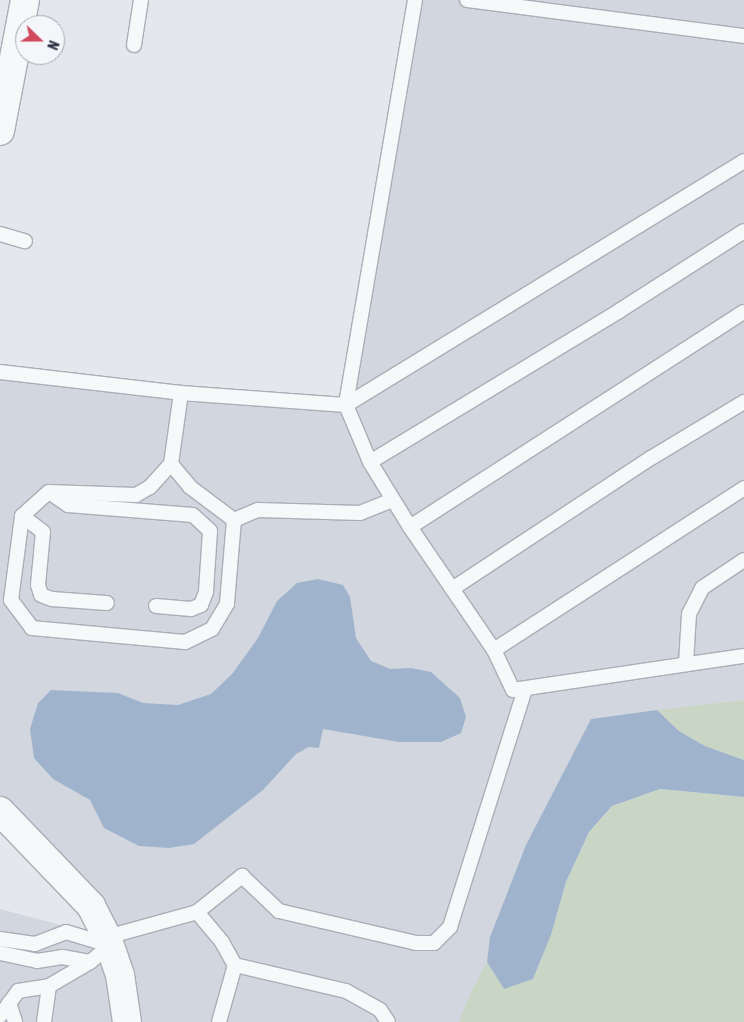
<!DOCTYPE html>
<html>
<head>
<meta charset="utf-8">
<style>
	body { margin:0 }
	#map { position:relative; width:744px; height:1022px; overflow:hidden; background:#e4e7ec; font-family:"Asap Condensed",sans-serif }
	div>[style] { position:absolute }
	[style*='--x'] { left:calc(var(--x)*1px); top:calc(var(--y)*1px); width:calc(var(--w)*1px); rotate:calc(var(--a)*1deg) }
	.built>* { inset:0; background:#d2d6de }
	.green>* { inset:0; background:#c9d6c5 }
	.water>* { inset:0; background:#9fb4cc }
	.roads { filter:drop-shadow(1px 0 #a9aeb7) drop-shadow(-1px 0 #a9aeb7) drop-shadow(0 1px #a9aeb7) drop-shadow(0 -1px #a9aeb7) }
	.service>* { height:14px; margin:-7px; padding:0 7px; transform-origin:7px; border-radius:7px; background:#f7f8fa }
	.tertiary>* { height:28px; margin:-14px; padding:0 14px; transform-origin:14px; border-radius:14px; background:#f7f8fa }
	span { translate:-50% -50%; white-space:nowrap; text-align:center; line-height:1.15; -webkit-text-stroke:4px #f4f6f9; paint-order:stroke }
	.north { position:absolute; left:15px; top:15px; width:50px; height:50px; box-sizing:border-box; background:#f4f6f9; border:1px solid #a4a8b1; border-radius:50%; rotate:112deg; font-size:14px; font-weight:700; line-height:20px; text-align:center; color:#2b3445 }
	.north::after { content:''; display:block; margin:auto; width:18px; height:22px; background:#d1495b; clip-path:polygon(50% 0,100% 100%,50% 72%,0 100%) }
</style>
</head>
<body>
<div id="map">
	<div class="built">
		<i style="clip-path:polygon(415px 0,744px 0,744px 700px,591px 719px,478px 1022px,0 1022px,0 909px,106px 937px,0 811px,0 372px,345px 405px)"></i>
	</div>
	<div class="green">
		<i style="clip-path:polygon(744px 700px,744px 760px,705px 746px,679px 731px,657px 710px)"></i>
		<i style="clip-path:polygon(660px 789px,744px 797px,744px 1022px,459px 1022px,472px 990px,487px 962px,504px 988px,533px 979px,551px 935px,566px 882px,589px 832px,612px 806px)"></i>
	</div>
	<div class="water">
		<i style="clip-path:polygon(318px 579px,343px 585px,350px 597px,356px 638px,371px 661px,390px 669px,411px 668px,431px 672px,460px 698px,466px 717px,461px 733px,441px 742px,399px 742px,323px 729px,319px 748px,309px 747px,296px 754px,263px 790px,194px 844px,169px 848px,139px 846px,104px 828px,90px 800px,53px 779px,34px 758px,30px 729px,38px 703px,51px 690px,118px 693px,143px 703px,178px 705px,211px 694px,232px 674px,258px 638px,277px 601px,297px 583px)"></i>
		<i style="clip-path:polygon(657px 710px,679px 731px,705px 746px,744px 760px,744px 797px,660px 789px,612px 806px,589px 832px,566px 882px,551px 935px,533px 979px,504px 989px,487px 962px,490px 937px,526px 845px,591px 719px)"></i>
	</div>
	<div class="roads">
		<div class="service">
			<i style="--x:415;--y:0;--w:411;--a:99.7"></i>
			<i style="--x:346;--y:405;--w:62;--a:67.2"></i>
			<i style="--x:370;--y:462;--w:76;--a:58.4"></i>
			<i style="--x:410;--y:527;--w:149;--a:55.7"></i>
			<i style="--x:494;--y:650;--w:44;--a:64.6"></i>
			<i style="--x:513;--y:690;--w:233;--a:-8.4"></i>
			<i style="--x:467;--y:0;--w:279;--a:7.4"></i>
			<i style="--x:134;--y:45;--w:46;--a:-81.2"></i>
			<i style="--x:0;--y:234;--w:26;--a:16"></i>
			<i style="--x:0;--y:372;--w:182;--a:6.6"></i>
			<i style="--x:181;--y:393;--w:165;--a:4.2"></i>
			<i style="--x:346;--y:405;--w:467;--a:-31.5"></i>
			<i style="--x:370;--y:462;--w:291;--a:-31.2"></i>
			<i style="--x:619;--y:311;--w:148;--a:-32.6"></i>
			<i style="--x:171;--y:464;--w:30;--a:50"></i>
			<i style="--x:190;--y:487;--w:55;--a:36.9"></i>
			<i style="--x:234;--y:520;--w:84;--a:94.8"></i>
			<i style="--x:227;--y:604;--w:29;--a:121"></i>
			<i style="--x:212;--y:629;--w:30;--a:154"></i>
			<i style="--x:185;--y:642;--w:154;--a:-174.8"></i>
			<i style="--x:32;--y:628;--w:35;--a:-127"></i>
			<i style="--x:11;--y:600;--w:85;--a:-82.5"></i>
			<i style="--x:22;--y:516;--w:36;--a:-42"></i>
			<i style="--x:49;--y:492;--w:87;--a:2"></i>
			<i style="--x:136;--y:495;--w:16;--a:-30"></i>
			<i style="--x:150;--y:487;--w:31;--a:-48"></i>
			<i style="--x:171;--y:464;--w:72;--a:-82"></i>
			<i style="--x:49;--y:492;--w:23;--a:34"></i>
			<i style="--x:68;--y:505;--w:125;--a:4.6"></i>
			<i style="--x:193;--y:515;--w:23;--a:43"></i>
			<i style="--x:210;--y:531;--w:61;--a:93.8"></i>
			<i style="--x:206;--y:592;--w:14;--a:111"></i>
			<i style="--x:201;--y:605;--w:11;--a:158"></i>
			<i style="--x:191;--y:609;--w:35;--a:-175"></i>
			<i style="--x:22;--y:516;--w:26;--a:37"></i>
			<i style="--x:43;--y:532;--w:53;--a:95.4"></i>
			<i style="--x:38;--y:585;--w:10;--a:73"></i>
			<i style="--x:41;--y:595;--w:12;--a:20"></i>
			<i style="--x:52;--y:599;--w:55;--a:4.2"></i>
			<i style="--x:234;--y:520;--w:26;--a:-23"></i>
			<i style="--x:258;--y:510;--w:102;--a:1.7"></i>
			<i style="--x:360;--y:513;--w:35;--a:-22"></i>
			<i style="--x:410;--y:527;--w:397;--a:-32.8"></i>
			<i style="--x:452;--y:589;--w:238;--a:-33.4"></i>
			<i style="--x:651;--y:458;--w:109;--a:-31.1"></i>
			<i style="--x:494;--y:650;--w:298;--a:-32.9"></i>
			<i style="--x:686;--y:664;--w:50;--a:-86.6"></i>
			<i style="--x:689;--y:614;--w:29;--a:-63"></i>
			<i style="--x:702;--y:588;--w:50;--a:-33.7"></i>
			<i style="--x:197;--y:912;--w:58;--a:-38.7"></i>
			<i style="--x:242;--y:876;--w:51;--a:43.4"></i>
			<i style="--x:279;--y:911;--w:141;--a:13.1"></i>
			<i style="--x:416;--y:943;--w:18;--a:0"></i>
			<i style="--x:434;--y:943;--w:23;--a:-45"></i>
			<i style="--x:450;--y:927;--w:250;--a:-72.5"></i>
			<i style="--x:107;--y:937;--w:93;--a:-15.5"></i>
			<i style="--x:197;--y:912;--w:39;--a:50"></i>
			<i style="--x:222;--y:942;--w:26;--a:61"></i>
			<i style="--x:235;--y:965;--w:59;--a:105.7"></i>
			<i style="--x:0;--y:939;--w:35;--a:8"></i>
			<i style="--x:35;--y:944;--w:33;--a:-21"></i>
			<i style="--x:66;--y:932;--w:45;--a:16.8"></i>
			<i style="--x:0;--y:953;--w:38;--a:12"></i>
			<i style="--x:37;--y:961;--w:25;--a:-9"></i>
			<i style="--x:62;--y:957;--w:28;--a:10"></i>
			<i style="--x:90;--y:962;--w:26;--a:-40"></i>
			<i style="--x:235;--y:965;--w:114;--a:13.2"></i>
			<i style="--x:346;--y:991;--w:39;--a:29"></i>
			<i style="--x:380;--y:1010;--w:14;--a:56"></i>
			<i style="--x:9;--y:1003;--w:20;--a:72"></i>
			<i style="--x:0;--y:1016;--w:31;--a:-54"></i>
			<i style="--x:18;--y:991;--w:31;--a:-9"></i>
			<i style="--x:44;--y:1022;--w:36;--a:-82"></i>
			<i style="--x:49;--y:986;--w:48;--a:-30.3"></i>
		</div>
		<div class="tertiary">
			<i style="--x:0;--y:131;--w:133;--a:-79.2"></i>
			<i style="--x:0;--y:811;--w:132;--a:46.2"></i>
			<i style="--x:91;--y:906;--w:35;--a:63"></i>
			<i style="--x:107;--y:937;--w:40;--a:71.1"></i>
			<i style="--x:120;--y:975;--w:48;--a:81.5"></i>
		</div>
	</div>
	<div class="north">N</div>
</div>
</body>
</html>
